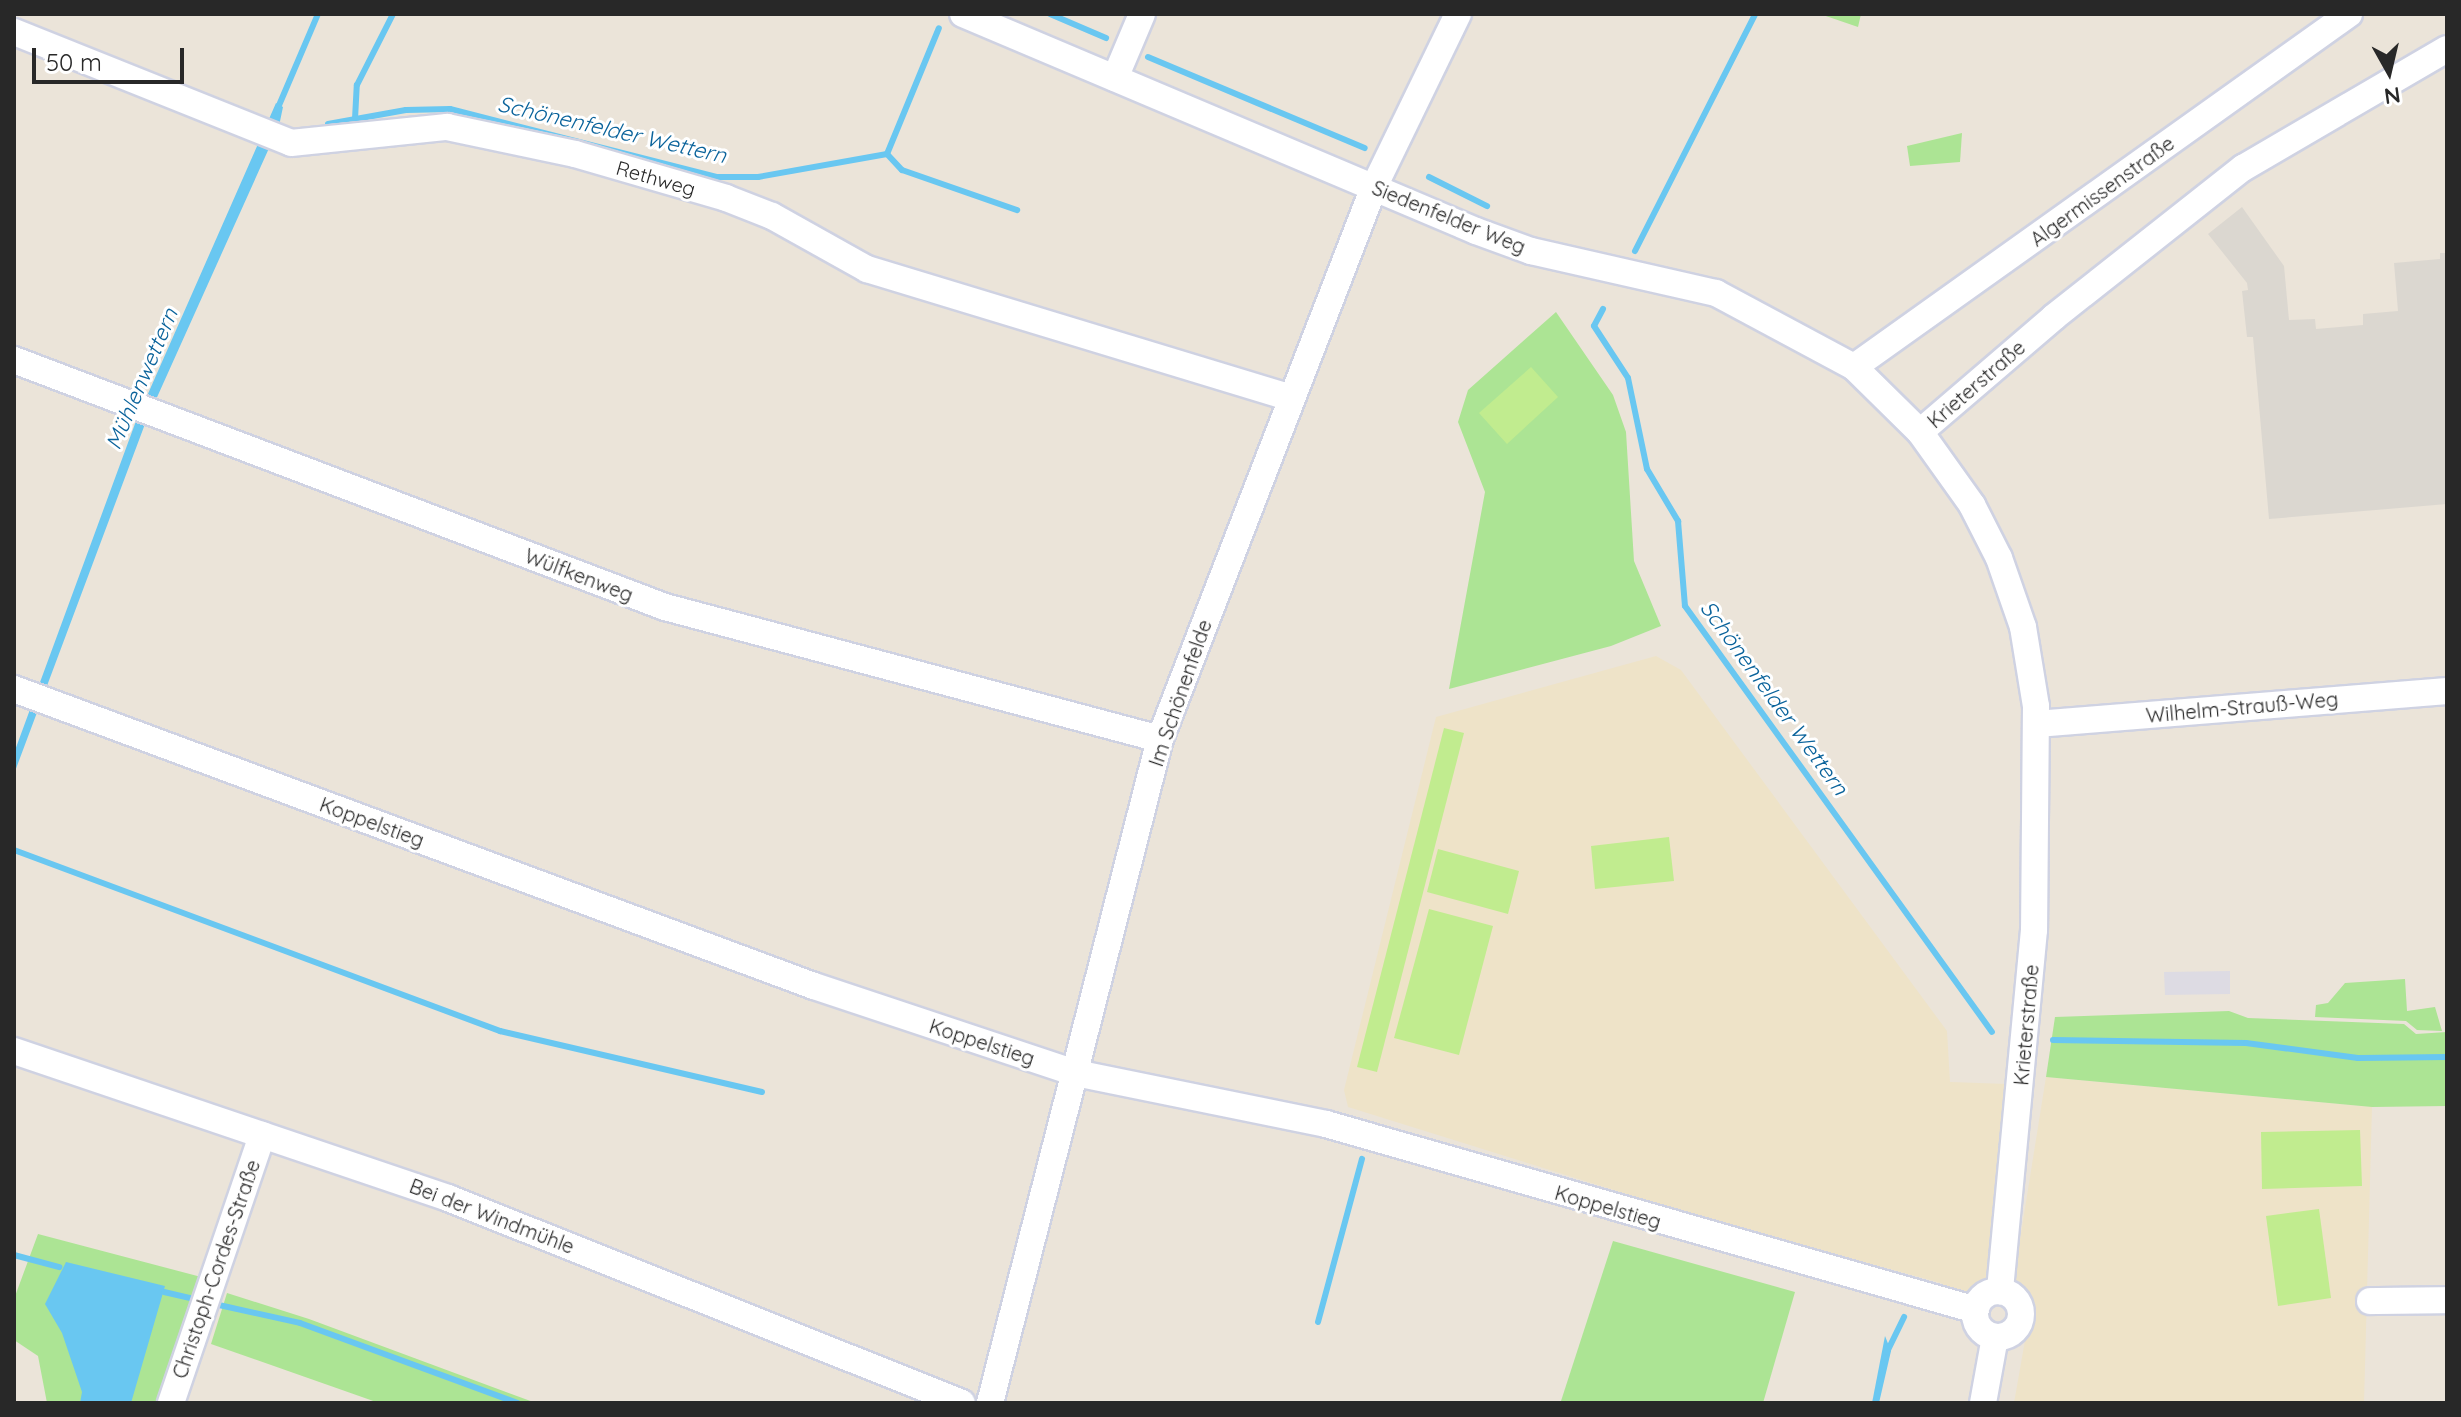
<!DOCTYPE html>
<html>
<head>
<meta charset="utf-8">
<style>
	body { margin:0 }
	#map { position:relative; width:2461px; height:1417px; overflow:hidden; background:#ebe4d9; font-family:Quicksand,sans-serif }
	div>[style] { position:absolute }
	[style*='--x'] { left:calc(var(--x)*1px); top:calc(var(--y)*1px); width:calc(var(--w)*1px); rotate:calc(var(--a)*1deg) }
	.industrial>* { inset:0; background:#dddbe3 }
	.education>* { inset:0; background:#eee3c8 }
	.green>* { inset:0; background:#ace494 }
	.pitch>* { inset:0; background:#c1ec8f }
	.plaza>* { inset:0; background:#dbd7d0 }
	.water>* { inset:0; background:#69c7f1 }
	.stream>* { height:6px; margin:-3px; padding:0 3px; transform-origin:3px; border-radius:3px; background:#69c7f1 }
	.roads { filter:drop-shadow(2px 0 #cfd2e2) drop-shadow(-2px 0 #cfd2e2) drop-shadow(0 2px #cfd2e2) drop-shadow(0 -2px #cfd2e2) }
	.minor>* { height:26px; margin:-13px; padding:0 13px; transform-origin:13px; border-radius:13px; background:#fff }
	.minor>.ring { margin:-13px; padding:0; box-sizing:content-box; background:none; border:26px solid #fff; border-radius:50% }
	span { translate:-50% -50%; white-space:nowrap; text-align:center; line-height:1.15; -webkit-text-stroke:6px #fff; paint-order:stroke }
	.street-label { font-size:20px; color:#282828 }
	.water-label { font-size:22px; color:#0a639b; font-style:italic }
	.frame { position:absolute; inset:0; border:16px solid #282828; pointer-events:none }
	.north { position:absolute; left:2349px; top:32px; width:80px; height:80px; -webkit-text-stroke:6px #fff; paint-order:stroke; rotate:172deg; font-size:22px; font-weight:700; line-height:32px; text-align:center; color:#282828 }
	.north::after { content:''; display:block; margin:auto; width:28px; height:36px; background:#282828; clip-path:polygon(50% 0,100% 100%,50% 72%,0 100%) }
	.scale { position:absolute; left:32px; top:48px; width:152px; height:36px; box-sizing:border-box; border:4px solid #282828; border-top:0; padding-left:10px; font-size:24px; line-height:28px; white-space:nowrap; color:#282828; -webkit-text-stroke:6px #fff; paint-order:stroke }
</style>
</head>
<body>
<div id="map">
	<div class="industrial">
		<i style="clip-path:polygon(2230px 971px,2230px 994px,2165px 995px,2164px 972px)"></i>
	</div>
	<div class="education">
		<i style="clip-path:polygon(1656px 656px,1681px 670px,1947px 1031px,1950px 1082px,2006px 1084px,1990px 1272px,1981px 1289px,1952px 1293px,1941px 1283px,1707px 1219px,1348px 1107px,1344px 1090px,1436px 717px)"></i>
		<i style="clip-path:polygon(2046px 1077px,2372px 1107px,2364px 1403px,2014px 1403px,2030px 1312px,2014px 1277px)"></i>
	</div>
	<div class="green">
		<i style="clip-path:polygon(1820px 14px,1861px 14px,1858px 27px)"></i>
		<i style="clip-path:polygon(1962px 133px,1960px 162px,1910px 166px,1907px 146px)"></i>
		<i style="clip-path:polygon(1556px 312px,1613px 395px,1626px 432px,1634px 561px,1661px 626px,1611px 646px,1449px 689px,1485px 492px,1458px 422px,1468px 390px)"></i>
		<i style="clip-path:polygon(2405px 979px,2407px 1011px,2435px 1007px,2442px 1031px,2417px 1030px,2406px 1021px,2315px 1017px,2316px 1005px,2328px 1003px,2345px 983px)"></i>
		<i style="clip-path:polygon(2229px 1011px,2248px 1018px,2404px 1024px,2416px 1034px,2447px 1032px,2447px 1106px,2372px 1107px,2046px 1077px,2055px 1017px)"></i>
		<i style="clip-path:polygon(38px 1234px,205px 1278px,165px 1403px,47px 1403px,38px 1356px,14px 1340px,14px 1299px)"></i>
		<i style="clip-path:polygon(1613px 1241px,1795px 1292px,1763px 1403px,1561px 1401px)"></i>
		<i style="clip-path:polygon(227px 1293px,309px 1319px,536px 1403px,379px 1403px,211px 1344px)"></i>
	</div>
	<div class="pitch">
		<i style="clip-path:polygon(1531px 367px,1558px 397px,1507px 444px,1479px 413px)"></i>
		<i style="clip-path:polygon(1444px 728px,1464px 733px,1377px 1072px,1357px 1067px)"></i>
		<i style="clip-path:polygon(1669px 837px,1674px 881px,1595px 889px,1591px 846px)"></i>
		<i style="clip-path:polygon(1438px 849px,1519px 871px,1508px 914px,1427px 892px)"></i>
		<i style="clip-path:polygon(1429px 909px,1493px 926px,1459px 1055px,1394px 1038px)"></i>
		<i style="clip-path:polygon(2360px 1130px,2362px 1186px,2262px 1189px,2261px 1132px)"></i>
		<i style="clip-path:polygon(2319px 1209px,2331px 1298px,2278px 1306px,2266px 1216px)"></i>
	</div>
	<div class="plaza">
		<i style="clip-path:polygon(2242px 207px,2284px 266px,2289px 320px,2315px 319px,2316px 329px,2363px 325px,2363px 314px,2398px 311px,2394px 263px,2440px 259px,2440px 253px,2447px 253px,2447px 504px,2269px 519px,2253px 337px,2247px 337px,2242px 291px,2248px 290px,2247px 283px,2208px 234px)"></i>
	</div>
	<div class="water">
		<i style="clip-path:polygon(276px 103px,283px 107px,279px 126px,145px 424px,14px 774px,14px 753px,136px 421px)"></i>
		<i style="clip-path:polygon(66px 1262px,165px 1286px,131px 1403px,80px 1403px,82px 1392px,62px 1333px,45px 1304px)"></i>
		<i style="clip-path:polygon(1885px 1336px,1891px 1351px,1879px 1403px,1872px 1403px)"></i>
	</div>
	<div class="stream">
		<i style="--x:1050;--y:14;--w:61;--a:23.2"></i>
		<i style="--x:1148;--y:57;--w:235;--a:22.8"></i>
		<i style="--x:277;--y:110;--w:104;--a:-66.9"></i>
		<i style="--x:355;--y:119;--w:34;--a:-87"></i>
		<i style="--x:357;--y:85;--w:80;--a:-63.1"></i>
		<i style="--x:328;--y:124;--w:79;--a:-10.2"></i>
		<i style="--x:406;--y:110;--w:44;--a:-1.3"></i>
		<i style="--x:450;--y:109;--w:276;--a:14.3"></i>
		<i style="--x:717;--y:177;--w:41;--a:0"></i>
		<i style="--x:758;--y:177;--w:131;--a:-10.1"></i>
		<i style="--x:887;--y:154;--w:22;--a:47"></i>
		<i style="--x:902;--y:170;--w:122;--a:19.2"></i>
		<i style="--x:887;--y:154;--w:136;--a:-67.6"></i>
		<i style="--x:1429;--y:177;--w:65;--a:26.6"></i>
		<i style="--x:1635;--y:251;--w:266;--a:-63.1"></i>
		<i style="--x:1603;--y:309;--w:19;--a:118"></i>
		<i style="--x:1594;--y:326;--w:62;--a:56.8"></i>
		<i style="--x:1628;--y:378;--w:93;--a:78.2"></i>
		<i style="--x:1647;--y:469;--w:61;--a:59.2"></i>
		<i style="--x:1678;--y:521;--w:85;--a:85.3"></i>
		<i style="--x:1685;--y:606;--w:525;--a:54.22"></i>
		<i style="--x:14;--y:850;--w:519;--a:20.43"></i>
		<i style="--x:500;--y:1031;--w:269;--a:13.1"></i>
		<i style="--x:2053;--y:1040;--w:193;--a:0.9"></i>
		<i style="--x:2246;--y:1043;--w:113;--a:7.6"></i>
		<i style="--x:2358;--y:1058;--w:89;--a:-0.6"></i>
		<i style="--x:14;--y:1255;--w:47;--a:14.9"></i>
		<i style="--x:164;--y:1292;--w:36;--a:13"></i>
		<i style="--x:210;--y:1303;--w:92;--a:12.5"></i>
		<i style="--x:300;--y:1323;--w:232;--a:20.2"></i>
		<i style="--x:1318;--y:1322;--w:169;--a:-74.9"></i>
		<i style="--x:1887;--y:1352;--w:39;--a:-64"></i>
	</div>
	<div class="roads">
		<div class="minor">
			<i style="--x:963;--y:14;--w:557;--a:22.93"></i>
			<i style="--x:1476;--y:231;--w:59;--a:20"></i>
			<i style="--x:1531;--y:251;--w:190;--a:12.8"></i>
			<i style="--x:1716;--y:293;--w:157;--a:28.2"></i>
			<i style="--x:1854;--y:367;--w:93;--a:44.6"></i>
			<i style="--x:1920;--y:432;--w:90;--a:54.5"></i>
			<i style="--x:1972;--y:505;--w:59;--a:63"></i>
			<i style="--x:1999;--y:558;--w:73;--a:70.8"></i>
			<i style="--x:2023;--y:627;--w:80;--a:80.7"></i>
			<i style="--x:2036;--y:706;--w:224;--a:90.5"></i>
			<i style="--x:2034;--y:930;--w:363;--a:95.4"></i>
			<i style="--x:14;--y:32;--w:298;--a:21.8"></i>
			<i style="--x:291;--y:143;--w:157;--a:-5.9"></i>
			<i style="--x:447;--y:127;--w:131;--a:11.9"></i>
			<i style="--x:575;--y:154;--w:157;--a:16.2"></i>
			<i style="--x:726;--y:198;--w:49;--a:21.4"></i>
			<i style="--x:772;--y:216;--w:109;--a:29.2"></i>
			<i style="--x:867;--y:269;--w:441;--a:16.9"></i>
			<i style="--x:1115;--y:78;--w:69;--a:-67.1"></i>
			<i style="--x:14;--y:360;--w:696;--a:20.78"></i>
			<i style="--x:665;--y:607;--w:512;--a:14.93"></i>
			<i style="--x:1854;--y:367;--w:608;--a:-35.49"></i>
			<i style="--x:1920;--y:432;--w:177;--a:-40.6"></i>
			<i style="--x:2054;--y:317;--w:241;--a:-38.3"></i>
			<i style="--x:2243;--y:168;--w:236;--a:-30.3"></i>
			<i style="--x:14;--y:689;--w:853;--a:20.37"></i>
			<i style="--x:814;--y:986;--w:276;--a:18.4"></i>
			<i style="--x:1076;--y:1073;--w:255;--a:11.5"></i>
			<i style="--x:1326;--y:1124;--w:676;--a:15.97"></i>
			<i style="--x:2037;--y:724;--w:411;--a:-4.6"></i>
			<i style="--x:14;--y:1051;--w:458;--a:18.7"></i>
			<i style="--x:448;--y:1198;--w:553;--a:21.74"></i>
			<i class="ring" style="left:1975px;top:1291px;width:20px;height:20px"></i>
			<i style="--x:2370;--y:1301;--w:77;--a:-0.7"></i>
			<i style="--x:171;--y:1403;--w:283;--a:-71.2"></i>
			<i style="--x:990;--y:1403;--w:685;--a:-75.64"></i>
			<i style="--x:1160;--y:739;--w:592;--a:-68.81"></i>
			<i style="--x:1374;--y:187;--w:192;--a:-64.1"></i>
			<i style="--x:1983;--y:1403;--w:67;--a:-79.7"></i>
		</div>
	</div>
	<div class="street-label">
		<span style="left:656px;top:178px;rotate:16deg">Rethweg</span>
		<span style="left:2102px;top:191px;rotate:-36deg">Algermissenstraße</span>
		<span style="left:1449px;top:217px;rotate:22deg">Siedenfelder Weg</span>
		<span style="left:1976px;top:384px;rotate:-41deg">Krieterstraße</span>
		<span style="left:579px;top:575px;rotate:21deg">Wülfkenweg</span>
		<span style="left:1180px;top:693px;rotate:-71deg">Im Schönenfelde</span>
		<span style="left:2242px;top:707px;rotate:-5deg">Wilhelm-Strauß-Weg</span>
		<span style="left:372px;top:822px;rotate:20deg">Koppelstieg</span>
		<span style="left:2026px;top:1025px;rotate:-85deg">Krieterstraße</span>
		<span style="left:982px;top:1042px;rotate:18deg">Koppelstieg</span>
		<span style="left:1608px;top:1207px;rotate:16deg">Koppelstieg</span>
		<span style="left:492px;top:1216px;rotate:21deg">Bei der Windmühle</span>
		<span style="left:216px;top:1269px;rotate:-71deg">Christoph-Cordes-Straße</span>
	</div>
	<div class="water-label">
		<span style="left:612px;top:130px;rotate:13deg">Schönenfelder Wettern</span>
		<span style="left:142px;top:379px;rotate:-67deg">Mühlenwettern</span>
		<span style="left:1774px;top:698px;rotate:54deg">Schönenfelder Wettern</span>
	</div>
	<div class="frame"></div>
	<div class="north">N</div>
	<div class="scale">50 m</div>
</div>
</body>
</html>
